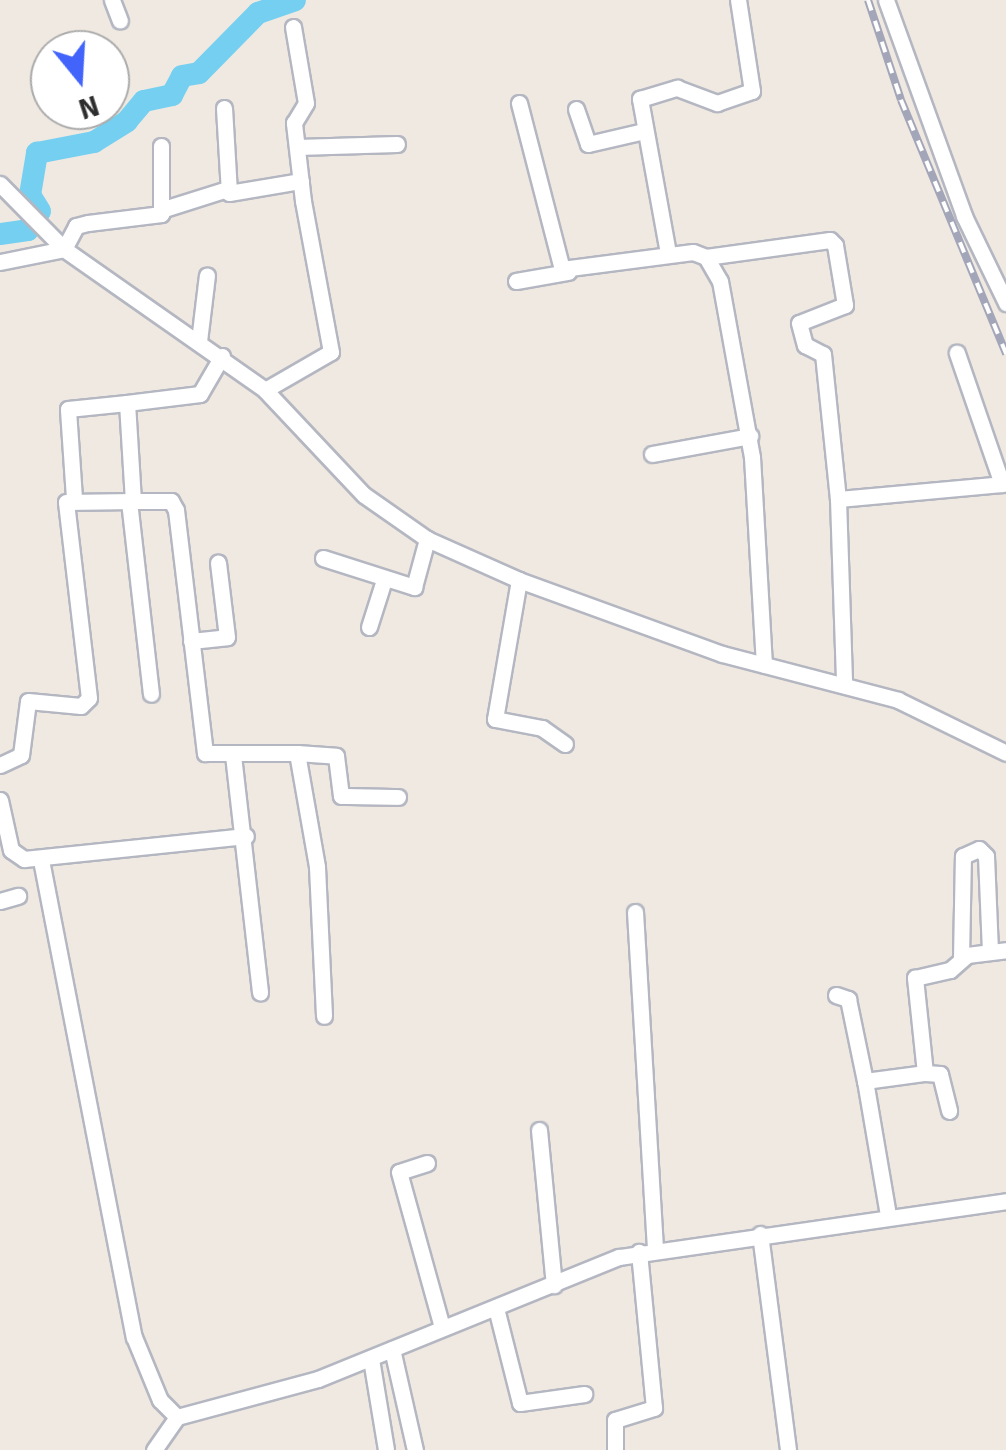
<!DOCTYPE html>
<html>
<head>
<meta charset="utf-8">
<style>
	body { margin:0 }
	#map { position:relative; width:1006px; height:1450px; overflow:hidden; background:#efe9e1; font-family:Signika,sans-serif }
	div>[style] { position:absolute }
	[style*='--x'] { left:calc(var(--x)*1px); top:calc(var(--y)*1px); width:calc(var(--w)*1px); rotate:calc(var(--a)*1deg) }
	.river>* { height:22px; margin:-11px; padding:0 11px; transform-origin:11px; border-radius:11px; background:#75cff0 }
	.roads { filter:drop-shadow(2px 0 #b4b7c1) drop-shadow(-2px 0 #b4b7c1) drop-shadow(0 2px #b4b7c1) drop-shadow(0 -2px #b4b7c1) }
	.minor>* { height:15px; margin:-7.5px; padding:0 7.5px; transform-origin:7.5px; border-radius:7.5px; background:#fff }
	.rail>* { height:8px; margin-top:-4px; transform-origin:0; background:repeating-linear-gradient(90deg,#fff 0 11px,#a3a6b8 0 22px); box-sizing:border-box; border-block:2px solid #a3a6b8 }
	span { translate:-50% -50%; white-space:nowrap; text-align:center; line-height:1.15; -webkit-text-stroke:8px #fff; paint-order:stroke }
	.north { position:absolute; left:30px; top:30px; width:100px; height:100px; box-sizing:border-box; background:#fff; border:2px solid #ababab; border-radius:50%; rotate:162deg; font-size:28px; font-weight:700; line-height:40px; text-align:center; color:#2e2e2e }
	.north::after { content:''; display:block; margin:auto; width:35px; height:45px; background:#4264fb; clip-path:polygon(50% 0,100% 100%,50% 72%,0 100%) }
</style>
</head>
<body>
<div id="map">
	<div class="river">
		<i style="--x:0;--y:234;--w:28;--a:-8"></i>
		<i style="--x:28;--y:230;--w:22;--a:-58"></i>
		<i style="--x:40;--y:211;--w:19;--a:-122"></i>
		<i style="--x:30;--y:195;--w:43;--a:-80.5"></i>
		<i style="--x:37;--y:153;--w:58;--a:-10.9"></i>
		<i style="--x:94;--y:142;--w:39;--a:-32"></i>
		<i style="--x:127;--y:121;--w:26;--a:-50"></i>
		<i style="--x:144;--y:101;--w:29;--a:-12"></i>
		<i style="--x:172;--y:95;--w:21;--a:-62"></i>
		<i style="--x:182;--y:76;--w:17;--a:-10"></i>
		<i style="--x:199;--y:73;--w:84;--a:-45.5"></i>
		<i style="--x:258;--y:13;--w:39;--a:-19"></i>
	</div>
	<div class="roads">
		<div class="minor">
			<i style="--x:112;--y:0;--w:22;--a:69"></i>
			<i style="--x:886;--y:0;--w:230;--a:70.1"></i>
			<i style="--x:964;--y:216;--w:97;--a:64.2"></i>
			<i style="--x:519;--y:103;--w:171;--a:75.5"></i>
			<i style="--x:562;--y:269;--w:132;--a:-7.4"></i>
			<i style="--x:693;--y:252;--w:14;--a:21"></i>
			<i style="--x:706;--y:257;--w:28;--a:60"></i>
			<i style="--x:720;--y:281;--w:179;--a:79.7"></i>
			<i style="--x:752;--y:457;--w:208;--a:86.7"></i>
			<i style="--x:224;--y:108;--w:85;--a:86.6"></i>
			<i style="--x:229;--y:193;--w:73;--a:-9.5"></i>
			<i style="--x:576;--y:109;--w:37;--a:71"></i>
			<i style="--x:588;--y:144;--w:57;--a:-13.1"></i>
			<i style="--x:297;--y:147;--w:100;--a:-1.7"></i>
			<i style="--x:0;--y:184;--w:91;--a:45.4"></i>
			<i style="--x:64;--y:249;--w:246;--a:35"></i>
			<i style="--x:265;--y:390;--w:144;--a:46.7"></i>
			<i style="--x:364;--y:495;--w:77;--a:34.9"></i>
			<i style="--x:427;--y:539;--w:101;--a:24"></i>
			<i style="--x:519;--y:580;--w:216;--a:20"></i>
			<i style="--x:722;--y:654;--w:182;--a:14.6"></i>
			<i style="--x:898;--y:700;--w:120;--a:26.1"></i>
			<i style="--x:164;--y:209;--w:66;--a:-17.6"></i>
			<i style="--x:668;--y:253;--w:157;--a:-100.3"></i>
			<i style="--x:640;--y:99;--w:39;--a:-17"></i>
			<i style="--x:677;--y:88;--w:43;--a:20.6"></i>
			<i style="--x:717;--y:103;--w:37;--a:-19"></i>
			<i style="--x:752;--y:91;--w:92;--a:-98.7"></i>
			<i style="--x:706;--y:257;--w:125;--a:-7.8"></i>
			<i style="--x:830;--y:240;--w:7;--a:45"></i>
			<i style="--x:835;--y:245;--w:61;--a:80.5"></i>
			<i style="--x:845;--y:305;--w:49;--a:158.6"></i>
			<i style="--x:799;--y:323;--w:23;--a:75"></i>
			<i style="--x:805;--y:345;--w:20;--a:27"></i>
			<i style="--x:823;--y:354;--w:146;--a:84.1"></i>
			<i style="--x:838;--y:499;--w:185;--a:88.1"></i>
			<i style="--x:0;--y:262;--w:65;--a:-11.5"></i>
			<i style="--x:64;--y:249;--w:26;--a:-62"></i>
			<i style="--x:76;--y:226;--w:12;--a:-14"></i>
			<i style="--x:88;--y:223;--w:74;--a:-7"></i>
			<i style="--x:161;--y:214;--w:68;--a:-90"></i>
			<i style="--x:516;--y:281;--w:53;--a:-9.8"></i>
			<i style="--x:199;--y:341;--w:66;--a:-83.1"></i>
			<i style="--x:222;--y:356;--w:44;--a:120.1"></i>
			<i style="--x:200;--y:394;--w:74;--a:173"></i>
			<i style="--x:127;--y:403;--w:98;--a:86.5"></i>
			<i style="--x:133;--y:501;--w:38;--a:0"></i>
			<i style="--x:171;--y:501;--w:10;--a:61"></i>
			<i style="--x:176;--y:510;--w:245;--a:83.2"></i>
			<i style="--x:205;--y:753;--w:92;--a:0"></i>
			<i style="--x:297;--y:753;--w:116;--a:80"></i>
			<i style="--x:317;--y:867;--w:149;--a:87.3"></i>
			<i style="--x:265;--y:390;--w:76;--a:-29.9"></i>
			<i style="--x:331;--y:352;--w:154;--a:-100.5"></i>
			<i style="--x:303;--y:201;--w:79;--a:-96.6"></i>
			<i style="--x:294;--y:123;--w:23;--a:-59"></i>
			<i style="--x:306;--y:103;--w:77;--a:-99.7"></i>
			<i style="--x:652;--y:454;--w:100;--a:-10.4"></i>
			<i style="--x:74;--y:498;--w:89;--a:-93.9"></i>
			<i style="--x:68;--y:409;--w:59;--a:-5.8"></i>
			<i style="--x:838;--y:499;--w:165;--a:-5.2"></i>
			<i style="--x:1002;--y:484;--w:139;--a:-109"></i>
			<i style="--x:129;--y:501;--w:194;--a:83.5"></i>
			<i style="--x:323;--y:558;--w:96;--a:17.7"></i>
			<i style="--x:414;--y:587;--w:50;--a:-74.8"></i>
			<i style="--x:519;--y:580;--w:141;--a:99.8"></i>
			<i style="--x:495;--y:719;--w:48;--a:10.8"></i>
			<i style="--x:542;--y:728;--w:28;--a:35"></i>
			<i style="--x:369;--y:627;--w:49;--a:-72.3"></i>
			<i style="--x:191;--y:641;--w:36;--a:-6"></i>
			<i style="--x:227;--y:637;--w:75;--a:-96.9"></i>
			<i style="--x:297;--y:753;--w:39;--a:4"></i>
			<i style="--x:336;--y:756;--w:40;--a:82.9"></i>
			<i style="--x:341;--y:796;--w:57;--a:1"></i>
			<i style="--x:233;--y:755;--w:239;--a:83.5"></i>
			<i style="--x:0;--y:765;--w:23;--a:-25"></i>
			<i style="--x:21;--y:755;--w:54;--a:-82.6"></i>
			<i style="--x:28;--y:701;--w:53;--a:5.4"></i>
			<i style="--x:81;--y:706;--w:11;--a:-45"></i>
			<i style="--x:89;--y:698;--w:197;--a:-96.7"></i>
			<i style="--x:66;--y:502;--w:67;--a:-0.9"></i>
			<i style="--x:0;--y:800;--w:51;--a:77.6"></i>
			<i style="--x:11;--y:850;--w:16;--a:35"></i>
			<i style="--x:24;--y:859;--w:223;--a:-5.9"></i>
			<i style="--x:41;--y:860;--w:486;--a:79"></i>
			<i style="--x:134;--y:1337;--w:68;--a:67.6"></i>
			<i style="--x:160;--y:1400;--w:24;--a:45"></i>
			<i style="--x:0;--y:901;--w:19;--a:-16"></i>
			<i style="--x:635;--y:912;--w:338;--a:86.6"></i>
			<i style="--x:961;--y:958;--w:102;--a:-88.9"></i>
			<i style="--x:963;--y:856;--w:17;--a:-24"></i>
			<i style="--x:979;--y:849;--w:10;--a:45"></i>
			<i style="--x:986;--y:856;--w:96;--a:87.6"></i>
			<i style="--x:836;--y:995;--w:13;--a:18"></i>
			<i style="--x:848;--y:999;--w:84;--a:78.3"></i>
			<i style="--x:925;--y:1073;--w:15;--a:4"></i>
			<i style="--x:940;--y:1074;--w:38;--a:76"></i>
			<i style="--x:539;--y:1130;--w:156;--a:84.5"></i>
			<i style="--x:427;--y:1163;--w:29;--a:162"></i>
			<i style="--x:399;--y:1172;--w:161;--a:74.5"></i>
			<i style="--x:888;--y:1215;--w:136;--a:-99.7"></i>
			<i style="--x:865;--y:1081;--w:61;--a:-7.6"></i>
			<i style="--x:925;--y:1073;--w:96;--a:-96"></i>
			<i style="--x:915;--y:978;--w:36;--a:-13"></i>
			<i style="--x:950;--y:970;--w:23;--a:-41"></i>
			<i style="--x:967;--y:955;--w:39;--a:-7"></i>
			<i style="--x:760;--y:1234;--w:218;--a:82.6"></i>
			<i style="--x:496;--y:1308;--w:98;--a:75.8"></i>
			<i style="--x:520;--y:1403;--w:65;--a:-8"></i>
			<i style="--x:392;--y:1349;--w:104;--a:77.2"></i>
			<i style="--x:371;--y:1359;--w:92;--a:80.6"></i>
			<i style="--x:154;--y:1450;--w:40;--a:-55.1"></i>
			<i style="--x:177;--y:1417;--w:146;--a:-15.1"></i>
			<i style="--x:318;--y:1379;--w:325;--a:-22.1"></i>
			<i style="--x:619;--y:1257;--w:391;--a:-8.2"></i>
			<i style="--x:615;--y:1450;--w:30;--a:-90"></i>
			<i style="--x:615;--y:1420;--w:41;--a:-17.1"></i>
			<i style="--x:654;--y:1408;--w:157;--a:-95.5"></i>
		</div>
	</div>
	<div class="rail">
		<i style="--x:868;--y:0;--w:105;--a:71.7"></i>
		<i style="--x:901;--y:100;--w:275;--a:67.5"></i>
	</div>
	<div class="north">N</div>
</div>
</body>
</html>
